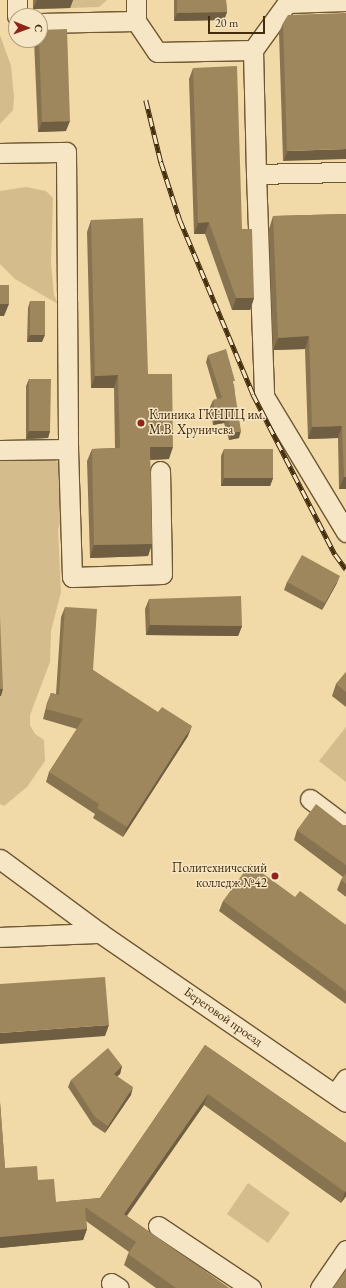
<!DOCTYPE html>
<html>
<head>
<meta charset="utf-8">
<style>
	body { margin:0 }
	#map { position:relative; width:346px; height:1288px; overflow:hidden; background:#f2d9a8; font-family:"EB Garamond",serif }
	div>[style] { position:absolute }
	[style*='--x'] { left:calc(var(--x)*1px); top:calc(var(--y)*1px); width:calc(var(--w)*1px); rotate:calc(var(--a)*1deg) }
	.green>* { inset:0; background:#d4bc8d }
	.roads { filter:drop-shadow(1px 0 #6e5732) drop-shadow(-1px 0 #6e5732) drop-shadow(0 1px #6e5732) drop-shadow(0 -1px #6e5732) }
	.minor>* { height:19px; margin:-9.5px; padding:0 9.5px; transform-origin:9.5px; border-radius:9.5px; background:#f7e6c6 }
	.rail>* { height:4.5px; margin-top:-2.25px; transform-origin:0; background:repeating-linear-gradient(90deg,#f7e6c6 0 9px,#422c0b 0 18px); box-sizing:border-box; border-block:1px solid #422c0b }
	.wall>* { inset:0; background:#887350 }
	.shaded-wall>* { inset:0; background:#6f5e41 }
	.building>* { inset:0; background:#9e865d }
	.dots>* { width:11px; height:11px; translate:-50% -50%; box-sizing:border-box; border:2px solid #f7e6c6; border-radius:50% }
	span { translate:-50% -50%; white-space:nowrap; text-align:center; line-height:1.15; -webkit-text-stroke:3px #f7e6c6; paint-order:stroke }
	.poi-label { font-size:13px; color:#422c0b }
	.left { translate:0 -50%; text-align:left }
	.right { translate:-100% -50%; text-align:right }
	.street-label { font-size:13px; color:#422c0b }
	.north { position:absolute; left:8px; top:8px; width:40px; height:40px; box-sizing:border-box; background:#f7e6c6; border:1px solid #af9c7b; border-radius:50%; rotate:91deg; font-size:11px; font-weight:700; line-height:16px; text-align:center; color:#422c0b }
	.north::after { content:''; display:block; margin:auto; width:14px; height:18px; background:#8f2418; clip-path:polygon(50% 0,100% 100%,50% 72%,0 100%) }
	.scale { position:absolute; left:208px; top:16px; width:57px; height:18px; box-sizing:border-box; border:2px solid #422c0b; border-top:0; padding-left:5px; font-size:12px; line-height:14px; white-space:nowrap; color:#422c0b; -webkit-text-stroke:3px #f7e6c6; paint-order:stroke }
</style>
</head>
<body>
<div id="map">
	<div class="green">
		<i style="clip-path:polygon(70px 0,107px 0,99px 7px,70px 8px)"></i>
		<i style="clip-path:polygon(0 35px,11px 66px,14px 98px,13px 110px,0 124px)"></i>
		<i style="clip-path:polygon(26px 187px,46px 191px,53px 198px,51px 263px,54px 295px,58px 304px,15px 279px,0 264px,0 191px)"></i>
		<i style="clip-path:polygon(0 456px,49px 456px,66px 468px,65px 508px,58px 529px,61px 592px,51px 631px,50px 662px,30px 715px,30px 725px,35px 734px,44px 740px,45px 761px,27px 787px,4px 806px,0 804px)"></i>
		<i style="clip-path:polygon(346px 727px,346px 782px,319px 761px)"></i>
		<i style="clip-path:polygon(248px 1183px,290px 1213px,268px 1243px,227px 1214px)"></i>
	</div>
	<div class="roads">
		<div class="minor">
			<i style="--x:17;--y:0;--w:16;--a:90"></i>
			<i style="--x:136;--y:0;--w:21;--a:90"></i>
			<i style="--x:136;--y:21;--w:37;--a:56"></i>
			<i style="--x:157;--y:52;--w:96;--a:-1.2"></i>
			<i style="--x:253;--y:50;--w:124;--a:88.6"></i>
			<i style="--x:256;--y:174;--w:90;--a:-1.3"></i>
			<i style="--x:40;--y:23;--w:96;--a:-1.2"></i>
			<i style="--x:253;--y:50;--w:58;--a:-54.1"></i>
			<i style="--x:287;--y:3;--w:59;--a:-1.9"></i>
			<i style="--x:0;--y:153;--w:66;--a:-0.9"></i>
			<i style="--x:66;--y:152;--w:297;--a:89.6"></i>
			<i style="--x:68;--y:449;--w:68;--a:179.2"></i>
			<i style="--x:256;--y:174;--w:222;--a:87.9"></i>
			<i style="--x:264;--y:396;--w:159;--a:58.9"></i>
			<i style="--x:68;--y:449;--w:128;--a:88.2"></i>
			<i style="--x:72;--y:577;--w:90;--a:-1.9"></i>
			<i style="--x:162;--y:574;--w:103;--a:-91.1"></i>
			<i style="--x:310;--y:799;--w:45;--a:36.9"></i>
			<i style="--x:0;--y:859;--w:124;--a:36.5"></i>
			<i style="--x:100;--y:933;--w:298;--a:34.5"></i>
			<i style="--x:0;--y:937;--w:100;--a:-2.3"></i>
			<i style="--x:335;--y:1094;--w:19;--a:-54"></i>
			<i style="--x:158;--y:1226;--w:112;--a:33.7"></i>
			<i style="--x:111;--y:1283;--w:9;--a:32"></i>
			<i style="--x:320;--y:1288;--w:46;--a:-55.6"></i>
		</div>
	</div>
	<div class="rail">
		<i style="--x:146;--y:100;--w:64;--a:76.4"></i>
		<i style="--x:161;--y:162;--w:61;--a:71.9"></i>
		<i style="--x:180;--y:220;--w:189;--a:67.2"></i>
		<i style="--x:253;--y:394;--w:180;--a:62.9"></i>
		<i style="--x:335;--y:554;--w:19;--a:54"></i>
	</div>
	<div class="wall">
		<i style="clip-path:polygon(33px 0,73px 0,70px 8px,33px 9px)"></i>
		<i style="clip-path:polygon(174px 0,226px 0,227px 12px,224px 20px,174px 21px)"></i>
		<i style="clip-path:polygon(346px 13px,283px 161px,279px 33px,283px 23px)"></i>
		<i style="clip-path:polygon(34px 40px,40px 40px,66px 131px,38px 132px)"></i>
		<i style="clip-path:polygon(193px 68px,242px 229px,254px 298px,250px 310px,232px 310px,205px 234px,194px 234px,189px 79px)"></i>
		<i style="clip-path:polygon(346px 214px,346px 489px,339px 489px,338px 438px,308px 439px,305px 349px,273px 350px,269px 229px,273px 216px)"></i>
		<i style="clip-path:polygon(91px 220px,148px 374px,169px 459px,150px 460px,152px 544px,148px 556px,90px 558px,87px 461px,92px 449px,115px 448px,114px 388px,91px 388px,87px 232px)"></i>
		<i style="clip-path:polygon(30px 301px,42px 342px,27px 342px,28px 308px)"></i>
		<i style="clip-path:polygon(208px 355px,234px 385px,239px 438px,229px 440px,224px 423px,213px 425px,210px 407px,213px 400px,217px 399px,206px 362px)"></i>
		<i style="clip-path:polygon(29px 379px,50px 431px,48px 438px,26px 439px,26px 386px)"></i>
		<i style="clip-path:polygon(224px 449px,273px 478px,270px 486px,221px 486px,221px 456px)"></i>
		<i style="clip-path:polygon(287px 582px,337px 583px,322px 610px,284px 590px)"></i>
		<i style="clip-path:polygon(149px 599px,242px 626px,238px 636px,146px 635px,145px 609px)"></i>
		<i style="clip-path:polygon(65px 607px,93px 670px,188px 736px,123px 837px,93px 818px,95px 814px,46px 782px,49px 772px,77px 729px,43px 719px,47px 703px,51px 693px,56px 694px,61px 617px)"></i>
		<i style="clip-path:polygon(346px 672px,346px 707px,332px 696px,336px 684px)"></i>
		<i style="clip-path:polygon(343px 825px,346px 825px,346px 897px,337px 890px,341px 880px,343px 877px,294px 840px,297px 830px)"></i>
		<i style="clip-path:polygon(295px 897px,346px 925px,346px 1004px,219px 911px,223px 901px)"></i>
		<i style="clip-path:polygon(205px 1045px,346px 1143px,346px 1196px,341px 1203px,204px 1105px,127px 1216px,229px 1288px,156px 1288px,124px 1265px,128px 1254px,129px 1252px,86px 1221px,87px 1229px,83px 1240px,0 1248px,0 1102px,5px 1168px,38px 1180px,56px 1202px,100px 1198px)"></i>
		<i style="clip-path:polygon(122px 1066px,120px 1074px,117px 1076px,131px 1095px,105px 1133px,93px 1125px,68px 1087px,71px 1080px)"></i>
	</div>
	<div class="shaded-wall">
		<i style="clip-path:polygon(37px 0,73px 0,70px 8px,33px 9px)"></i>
		<i style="clip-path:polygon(227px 12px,224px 20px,174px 21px,177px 13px)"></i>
		<i style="clip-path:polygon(70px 121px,66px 131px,38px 132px,42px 122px)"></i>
		<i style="clip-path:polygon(346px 149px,346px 159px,283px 161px,287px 151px)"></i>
		<i style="clip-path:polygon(209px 222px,205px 234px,194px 234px,198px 223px)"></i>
		<i style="clip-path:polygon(236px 298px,254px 298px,250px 310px,232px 310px)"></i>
		<i style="clip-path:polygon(0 304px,9px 304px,4px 316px,0 316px)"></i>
		<i style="clip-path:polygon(30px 335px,45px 335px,42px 342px,27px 342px)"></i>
		<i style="clip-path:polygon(309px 336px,305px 349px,273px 350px,278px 338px)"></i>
		<i style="clip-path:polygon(118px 375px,114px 388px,91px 388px,95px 376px)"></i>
		<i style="clip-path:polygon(227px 416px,224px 423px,213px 425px,216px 417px)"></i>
		<i style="clip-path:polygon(342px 426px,338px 438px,308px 439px,312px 427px)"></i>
		<i style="clip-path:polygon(29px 431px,50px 431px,48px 438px,26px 439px)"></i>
		<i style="clip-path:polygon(241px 431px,239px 438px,229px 440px,232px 433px)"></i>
		<i style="clip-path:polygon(150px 447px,173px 447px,169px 459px,146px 460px)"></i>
		<i style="clip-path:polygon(344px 477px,346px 477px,346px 489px,339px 489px)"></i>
		<i style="clip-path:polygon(224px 478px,273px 478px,270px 486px,221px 486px)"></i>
		<i style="clip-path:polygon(152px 544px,148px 556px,90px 558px,94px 545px)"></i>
		<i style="clip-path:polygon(340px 576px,337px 583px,322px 610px,325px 603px)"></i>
		<i style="clip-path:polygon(150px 625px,242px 626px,238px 636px,146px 635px)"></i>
		<i style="clip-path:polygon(0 689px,3px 689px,1px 696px,0 696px)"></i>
		<i style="clip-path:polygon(192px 726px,188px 736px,123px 837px,127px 827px)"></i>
		<i style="clip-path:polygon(109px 1025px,105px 1036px,0 1044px,0 1033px)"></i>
		<i style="clip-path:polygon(122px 1066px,120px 1074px,111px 1082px,114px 1074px)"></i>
		<i style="clip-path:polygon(133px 1087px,131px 1095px,105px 1133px,108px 1126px)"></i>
		<i style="clip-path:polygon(208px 1094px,204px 1105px,120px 1225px,124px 1214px)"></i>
		<i style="clip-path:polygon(346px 1191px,346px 1196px,341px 1203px,345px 1192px)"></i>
		<i style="clip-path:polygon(87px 1229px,83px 1240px,0 1248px,0 1237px)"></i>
	</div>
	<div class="building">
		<i style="clip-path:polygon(177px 0,226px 0,227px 12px,177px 13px)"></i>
		<i style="clip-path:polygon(346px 13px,346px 149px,287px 151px,283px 23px,288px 15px)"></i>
		<i style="clip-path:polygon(67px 29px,70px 121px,42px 122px,39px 40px,40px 40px,40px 30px)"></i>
		<i style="clip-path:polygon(237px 66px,242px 229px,252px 229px,254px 298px,236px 298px,209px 222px,198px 223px,193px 68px)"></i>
		<i style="clip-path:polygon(346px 214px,346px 477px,344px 477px,342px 426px,312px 427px,309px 336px,278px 338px,273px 216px)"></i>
		<i style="clip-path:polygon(143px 218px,148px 374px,172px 374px,173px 447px,150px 447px,152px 544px,94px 545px,92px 449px,120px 448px,118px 375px,95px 376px,91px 220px)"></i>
		<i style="clip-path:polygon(0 285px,9px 285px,9px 304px,0 304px)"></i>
		<i style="clip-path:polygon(30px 301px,45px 301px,45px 335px,30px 335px)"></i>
		<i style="clip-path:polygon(226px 349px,235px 381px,233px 381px,241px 431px,232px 433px,227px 416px,216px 417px,213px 400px,222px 398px,208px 355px)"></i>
		<i style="clip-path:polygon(29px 379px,51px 379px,50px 431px,29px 431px)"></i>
		<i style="clip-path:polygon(224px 449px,273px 449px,273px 478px,224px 478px)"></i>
		<i style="clip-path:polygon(302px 555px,340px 576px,325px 603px,287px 582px)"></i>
		<i style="clip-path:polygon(241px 596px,242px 626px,150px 625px,149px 599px)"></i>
		<i style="clip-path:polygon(65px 607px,97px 609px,93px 670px,158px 712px,162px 707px,192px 726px,127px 827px,97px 808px,99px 804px,49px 772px,83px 719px,46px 709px,51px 693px,59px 695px)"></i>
		<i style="clip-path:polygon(0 616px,3px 689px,0 689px)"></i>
		<i style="clip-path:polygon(346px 672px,346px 692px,336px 684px)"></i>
		<i style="clip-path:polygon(316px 804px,343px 825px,346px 825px,346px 865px,297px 830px)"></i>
		<i style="clip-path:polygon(250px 864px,295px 897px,300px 891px,346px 925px,346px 991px,223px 901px)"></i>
		<i style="clip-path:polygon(346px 873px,346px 884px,341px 880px)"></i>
		<i style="clip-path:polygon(105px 977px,109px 1025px,0 1033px,0 984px)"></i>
		<i style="clip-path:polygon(205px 1045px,346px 1143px,346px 1191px,345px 1192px,208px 1094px,124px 1214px,229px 1288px,176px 1288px,128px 1254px,136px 1242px,85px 1207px,87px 1229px,0 1237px,0 1102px,5px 1168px,37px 1166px,38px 1180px,54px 1179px,56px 1202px,100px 1198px)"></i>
		<i style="clip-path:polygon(108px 1048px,122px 1066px,114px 1074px,133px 1087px,108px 1126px,95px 1117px,71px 1080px)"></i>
		<i style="clip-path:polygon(346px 1270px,346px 1288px,333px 1288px)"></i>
	</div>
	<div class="dots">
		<i style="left:141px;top:423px;background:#8f2418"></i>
		<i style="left:275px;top:876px;background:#8f2418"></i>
	</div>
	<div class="poi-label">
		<span class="left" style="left:149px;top:423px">Клиника ГКНПЦ им.<br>М.В. Хруничева</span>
		<span class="right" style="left:267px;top:876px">Политехнический<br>колледж №42</span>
	</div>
	<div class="street-label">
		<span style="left:223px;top:1017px;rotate:35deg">Береговой проезд</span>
	</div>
	<div class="north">С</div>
	<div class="scale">20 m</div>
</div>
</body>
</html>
